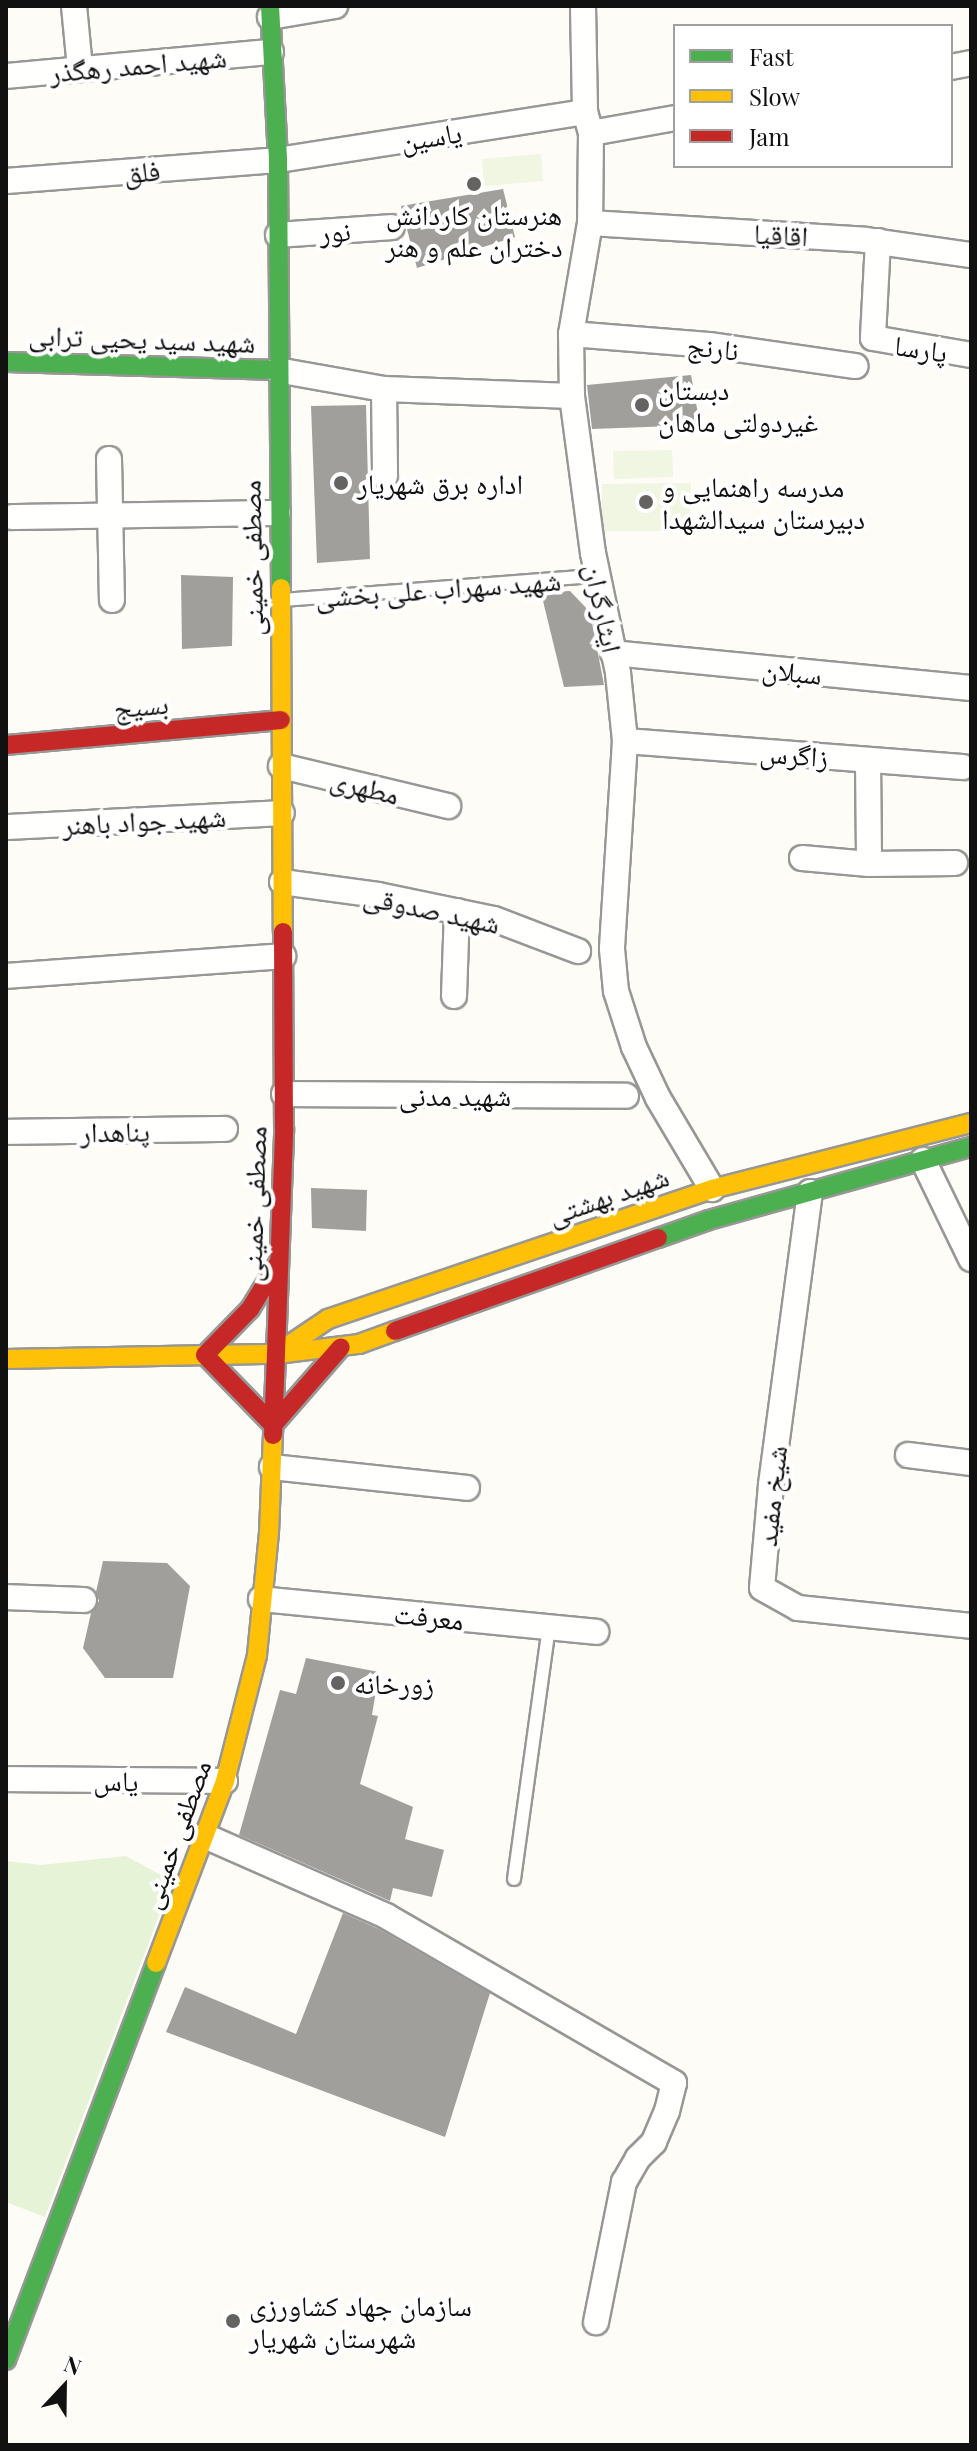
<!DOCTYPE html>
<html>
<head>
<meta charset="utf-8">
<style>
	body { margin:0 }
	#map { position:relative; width:977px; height:2451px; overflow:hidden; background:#fdfcf7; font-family:"Playfair Display","Noto Naskh Arabic",serif }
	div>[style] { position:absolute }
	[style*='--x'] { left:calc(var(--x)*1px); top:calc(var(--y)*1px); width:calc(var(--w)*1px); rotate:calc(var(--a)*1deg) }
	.green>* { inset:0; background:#e7f3d7 }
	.pitch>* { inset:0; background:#f0f6e1 }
	.building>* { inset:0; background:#a19f9c }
	.roads { filter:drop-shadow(2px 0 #979795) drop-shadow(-2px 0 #979795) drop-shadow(0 2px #979795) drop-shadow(0 -2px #979795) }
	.lane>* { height:12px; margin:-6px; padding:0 6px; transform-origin:6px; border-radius:6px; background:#fffffe }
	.street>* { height:24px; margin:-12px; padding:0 12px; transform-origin:12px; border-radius:12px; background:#fffffe }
	.fast>* { height:18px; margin:-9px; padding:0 9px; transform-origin:9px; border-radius:9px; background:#4caf50 }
	.slow>* { height:18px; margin:-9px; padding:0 9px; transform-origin:9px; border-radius:9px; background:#ffc107 }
	.jam>* { height:18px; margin:-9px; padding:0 9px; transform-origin:9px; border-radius:9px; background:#c62828 }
	.dots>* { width:22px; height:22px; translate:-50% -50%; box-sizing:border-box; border:4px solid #fff; border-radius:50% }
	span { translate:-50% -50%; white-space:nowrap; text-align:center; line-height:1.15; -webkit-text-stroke:8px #fff; paint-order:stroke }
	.street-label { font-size:28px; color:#111 }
	.poi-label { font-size:28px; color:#111 }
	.left { translate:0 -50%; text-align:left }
	.frame { position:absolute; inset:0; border:8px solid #111; pointer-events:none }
	.legend { position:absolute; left:673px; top:24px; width:280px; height:144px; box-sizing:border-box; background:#fff; border:2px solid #a0a0a0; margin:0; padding:10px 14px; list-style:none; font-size:24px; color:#111 }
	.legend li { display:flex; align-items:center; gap:16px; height:40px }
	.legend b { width:40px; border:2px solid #a0a0a0 }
	.north { position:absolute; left:24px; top:2347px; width:80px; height:80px; -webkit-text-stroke:6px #fff; paint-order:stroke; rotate:22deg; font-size:22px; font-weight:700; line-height:32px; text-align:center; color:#111 }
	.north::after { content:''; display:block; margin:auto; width:28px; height:36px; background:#111; clip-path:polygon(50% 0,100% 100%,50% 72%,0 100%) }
</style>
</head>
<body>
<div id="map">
	<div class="green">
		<i style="clip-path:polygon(126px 1856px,172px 1881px,45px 2217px,6px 2202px,6px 1861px,41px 1865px)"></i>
	</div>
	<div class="pitch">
		<i style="clip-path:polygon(541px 154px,543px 181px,484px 186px,482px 159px)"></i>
		<i style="clip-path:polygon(672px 450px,673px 477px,614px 479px,613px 451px)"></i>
		<i style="clip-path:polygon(691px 483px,691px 531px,602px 531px,602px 484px)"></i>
	</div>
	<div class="building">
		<i style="clip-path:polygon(503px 189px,515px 237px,417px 268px,401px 206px)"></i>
		<i style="clip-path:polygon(691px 375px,700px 425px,592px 429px,587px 385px)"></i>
		<i style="clip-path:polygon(366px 405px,370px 559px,317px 563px,311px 406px)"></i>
		<i style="clip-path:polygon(181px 575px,233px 577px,232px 646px,182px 649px)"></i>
		<i style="clip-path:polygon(570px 591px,590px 612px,604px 685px,564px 687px,543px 601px,549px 592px)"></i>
		<i style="clip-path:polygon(311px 1188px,367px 1190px,366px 1231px,312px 1228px)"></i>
		<i style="clip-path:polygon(103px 1561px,167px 1563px,190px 1586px,173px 1678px,105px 1678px,83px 1648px,91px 1613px,99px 1601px,96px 1592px)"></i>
		<i style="clip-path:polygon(306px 1658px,379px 1672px,372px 1715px,378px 1716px,360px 1784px,413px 1807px,405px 1839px,444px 1850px,432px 1897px,393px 1888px,390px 1901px,239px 1835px,280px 1690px,296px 1694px)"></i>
		<i style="clip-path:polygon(343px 1913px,379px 1929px,490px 1993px,445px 2137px,166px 2032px,185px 1987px,296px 2034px)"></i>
	</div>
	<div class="roads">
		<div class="lane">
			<i style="--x:282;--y:600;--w:316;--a:-4.4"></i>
			<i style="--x:514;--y:1879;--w:253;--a:-82.1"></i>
		</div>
		<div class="street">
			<i style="--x:74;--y:6;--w:62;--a:84.5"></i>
			<i style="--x:583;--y:6;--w:106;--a:88.9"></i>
			<i style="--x:585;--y:112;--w:22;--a:74"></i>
			<i style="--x:591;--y:133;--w:90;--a:90.6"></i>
			<i style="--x:590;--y:223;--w:113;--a:99.7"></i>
			<i style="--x:571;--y:334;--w:62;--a:89.1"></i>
			<i style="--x:572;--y:396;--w:158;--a:82.4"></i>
			<i style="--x:593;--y:553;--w:123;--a:78.2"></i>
			<i style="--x:618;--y:673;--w:68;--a:84.1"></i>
			<i style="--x:625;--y:741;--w:208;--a:93.6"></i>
			<i style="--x:612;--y:949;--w:42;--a:84.6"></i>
			<i style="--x:616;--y:991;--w:59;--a:72.2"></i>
			<i style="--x:634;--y:1047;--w:56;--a:64.8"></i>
			<i style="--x:658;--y:1098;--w:106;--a:59.3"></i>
			<i style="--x:270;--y:17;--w:66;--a:-9.6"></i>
			<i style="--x:951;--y:67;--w:20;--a:-11"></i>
			<i style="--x:6;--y:76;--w:266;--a:-5.2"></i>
			<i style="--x:591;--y:133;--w:85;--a:-10.1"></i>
			<i style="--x:6;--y:181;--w:273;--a:-4.4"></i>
			<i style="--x:278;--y:160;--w:311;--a:-8.9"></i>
			<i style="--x:590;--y:223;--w:276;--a:3.5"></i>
			<i style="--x:865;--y:240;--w:107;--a:8.1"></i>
			<i style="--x:278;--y:235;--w:114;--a:-4"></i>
			<i style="--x:878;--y:241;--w:97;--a:93"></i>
			<i style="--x:873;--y:338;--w:99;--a:9.8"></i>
			<i style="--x:571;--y:334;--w:138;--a:4.6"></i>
			<i style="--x:709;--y:345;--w:148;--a:8.2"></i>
			<i style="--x:277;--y:370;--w:109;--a:10.1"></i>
			<i style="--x:384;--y:389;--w:188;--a:2.1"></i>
			<i style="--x:384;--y:389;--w:87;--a:89.3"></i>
			<i style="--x:109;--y:459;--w:141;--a:88.8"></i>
			<i style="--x:12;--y:517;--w:266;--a:-0.9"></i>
			<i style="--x:613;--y:653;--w:360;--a:5.6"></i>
			<i style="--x:625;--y:741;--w:339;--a:4.4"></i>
			<i style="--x:868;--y:760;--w:104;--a:89.4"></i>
			<i style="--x:281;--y:766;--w:172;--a:13.5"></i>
			<i style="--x:6;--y:827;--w:276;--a:-2.9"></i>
			<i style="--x:802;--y:858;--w:67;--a:5.1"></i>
			<i style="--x:869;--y:864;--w:86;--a:-0.7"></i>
			<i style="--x:282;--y:882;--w:97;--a:7.7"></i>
			<i style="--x:378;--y:895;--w:118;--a:11.7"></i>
			<i style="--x:494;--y:919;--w:90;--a:20.9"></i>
			<i style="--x:6;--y:976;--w:278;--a:-4.1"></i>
			<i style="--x:454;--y:996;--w:85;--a:-88"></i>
			<i style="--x:284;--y:1094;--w:342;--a:0.3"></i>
			<i style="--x:6;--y:1132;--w:219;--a:-0.8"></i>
			<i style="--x:923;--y:1160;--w:110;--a:64.1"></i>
			<i style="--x:810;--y:1192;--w:296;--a:97.6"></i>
			<i style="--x:771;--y:1485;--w:103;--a:95"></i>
			<i style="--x:762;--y:1588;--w:41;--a:29.1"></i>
			<i style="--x:798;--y:1608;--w:174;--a:5.9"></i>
			<i style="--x:908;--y:1455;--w:64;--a:7.2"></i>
			<i style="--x:272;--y:1467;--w:196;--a:6.1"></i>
			<i style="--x:6;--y:1597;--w:78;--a:2.2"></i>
			<i style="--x:261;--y:1599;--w:337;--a:5.6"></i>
			<i style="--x:6;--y:1779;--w:219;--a:0.5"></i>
			<i style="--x:205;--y:1836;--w:198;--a:23.8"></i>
			<i style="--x:386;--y:1916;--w:333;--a:30.1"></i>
			<i style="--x:674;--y:2083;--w:29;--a:104"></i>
			<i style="--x:667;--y:2111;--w:34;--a:113"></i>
			<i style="--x:654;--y:2142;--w:23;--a:135"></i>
			<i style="--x:638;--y:2158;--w:28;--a:120"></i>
			<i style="--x:624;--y:2182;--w:143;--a:101.3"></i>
		</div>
		<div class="fast">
			<i style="--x:270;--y:6;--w:154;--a:87"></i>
			<i style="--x:278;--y:160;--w:428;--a:89.6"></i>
			<i style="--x:6;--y:362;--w:271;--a:1.7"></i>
			<i style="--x:658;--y:1238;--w:54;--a:-19.4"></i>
			<i style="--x:709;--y:1220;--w:272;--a:-15.6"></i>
			<i style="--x:6;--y:2360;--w:424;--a:-69.3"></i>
		</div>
		<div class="slow">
			<i style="--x:281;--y:588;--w:344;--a:89.7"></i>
			<i style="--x:279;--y:1352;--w:59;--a:-34"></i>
			<i style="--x:328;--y:1319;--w:405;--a:-18.7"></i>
			<i style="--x:712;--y:1189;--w:267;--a:-14.3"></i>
			<i style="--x:6;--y:1359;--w:271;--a:-1.1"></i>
			<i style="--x:277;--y:1354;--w:83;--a:-7"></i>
			<i style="--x:359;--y:1344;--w:38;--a:-20"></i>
			<i style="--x:156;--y:1963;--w:195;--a:-69.2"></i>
			<i style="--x:225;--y:1781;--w:130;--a:-75.7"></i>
			<i style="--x:257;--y:1655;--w:123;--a:-84.4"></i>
			<i style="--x:269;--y:1533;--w:98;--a:-87.7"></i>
		</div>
		<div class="jam">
			<i style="--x:6;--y:745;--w:276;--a:-5.2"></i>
			<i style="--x:277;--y:1265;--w:52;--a:121.5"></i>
			<i style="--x:250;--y:1309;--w:64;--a:134.4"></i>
			<i style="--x:205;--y:1355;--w:98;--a:45.8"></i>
			<i style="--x:273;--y:1425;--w:103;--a:-48.9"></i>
			<i style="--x:395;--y:1331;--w:279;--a:-19.5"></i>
			<i style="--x:273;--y:1435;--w:307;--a:-87.9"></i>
			<i style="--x:284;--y:1128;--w:196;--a:-90.3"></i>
		</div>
	</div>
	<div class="dots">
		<i style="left:474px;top:184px;background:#646362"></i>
		<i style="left:642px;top:405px;background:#646362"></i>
		<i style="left:341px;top:483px;background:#646362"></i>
		<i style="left:646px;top:502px;background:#646362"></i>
		<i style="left:338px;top:1683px;background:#646362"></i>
		<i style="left:233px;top:2321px;background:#646362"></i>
	</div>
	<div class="street-label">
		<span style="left:138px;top:64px;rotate:-5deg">شهید احمد رهگذر</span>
		<span style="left:431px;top:136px;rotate:-9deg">یاسین</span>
		<span style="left:142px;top:171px;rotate:-5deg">فلق</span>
		<span style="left:335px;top:231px;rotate:-4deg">نور</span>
		<span style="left:781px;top:234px;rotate:3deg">اقاقیا</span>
		<span style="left:142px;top:338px;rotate:2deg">شهید سید یحیی ترابی</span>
		<span style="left:713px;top:347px;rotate:7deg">نارنج</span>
		<span style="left:921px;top:348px;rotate:8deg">پارسا</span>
		<span style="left:251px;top:558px;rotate:-91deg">مصطفی خمینی</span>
		<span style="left:438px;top:588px;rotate:-4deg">شهید سهراب علی بخشی</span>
		<span style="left:604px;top:608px;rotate:78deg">ایثارگران</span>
		<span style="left:792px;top:671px;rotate:6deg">سبلان</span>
		<span style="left:141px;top:705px;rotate:-5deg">بسیج</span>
		<span style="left:794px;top:754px;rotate:4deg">زاگرس</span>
		<span style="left:365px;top:786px;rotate:14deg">مطهری</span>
		<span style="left:144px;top:820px;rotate:-3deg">شهید جواد باهنر</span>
		<span style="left:432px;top:909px;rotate:12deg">شهید صدوقی</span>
		<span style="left:455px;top:1095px">شهید مدنی</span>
		<span style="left:115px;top:1131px;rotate:-1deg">پناهدار</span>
		<span style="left:608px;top:1195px;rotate:-19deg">شهید بهشتی</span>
		<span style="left:253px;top:1204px;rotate:-88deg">مصطفی خمینی</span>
		<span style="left:771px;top:1496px;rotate:-84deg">شیخ مفید</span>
		<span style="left:429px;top:1616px;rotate:6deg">معرفت</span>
		<span style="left:116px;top:1780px;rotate:1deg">یاس</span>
		<span style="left:175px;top:1834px;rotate:-70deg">مصطفی خمینی</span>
	</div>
	<div class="poi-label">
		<span style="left:474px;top:230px">هنرستان کاردانش<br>دختران علم و هنر</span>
		<span class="left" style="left:658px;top:405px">دبستان<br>غیردولتی ماهان</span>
		<span class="left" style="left:357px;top:483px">اداره برق شهریار</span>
		<span class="left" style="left:662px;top:502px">مدرسه راهنمایی و<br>دبیرستان سیدالشهدا</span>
		<span class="left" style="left:354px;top:1683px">زورخانه</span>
		<span class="left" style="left:249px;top:2321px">سازمان جهاد کشاورزی<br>شهرستان شهریار</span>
	</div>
	<div class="frame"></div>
	<ul class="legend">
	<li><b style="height:10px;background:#4caf50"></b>Fast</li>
	<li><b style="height:10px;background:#ffc107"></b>Slow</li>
	<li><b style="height:10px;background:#c62828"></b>Jam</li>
	</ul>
	<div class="north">N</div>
</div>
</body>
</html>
